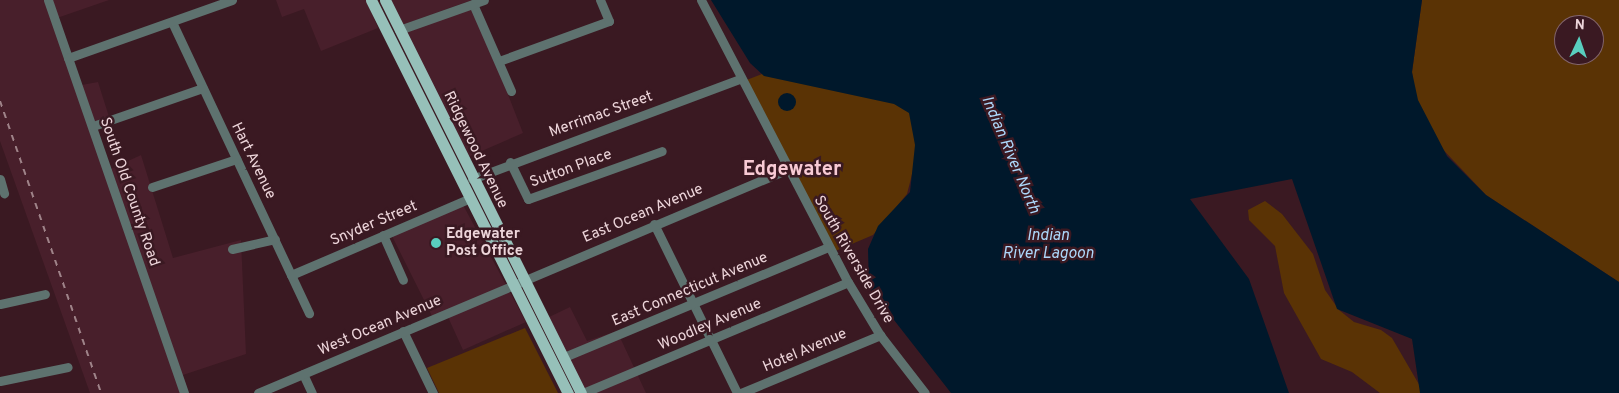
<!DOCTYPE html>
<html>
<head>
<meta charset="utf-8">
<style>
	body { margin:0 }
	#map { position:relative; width:1619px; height:393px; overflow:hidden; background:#3a1922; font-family:Overpass,sans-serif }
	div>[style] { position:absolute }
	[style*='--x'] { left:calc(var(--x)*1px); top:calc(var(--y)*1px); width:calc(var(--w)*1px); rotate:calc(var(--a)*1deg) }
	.built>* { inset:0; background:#481f2b }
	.green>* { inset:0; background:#5a3305 }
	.water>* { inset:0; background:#00182b }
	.round { border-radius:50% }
	.minor>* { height:9px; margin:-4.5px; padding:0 4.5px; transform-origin:4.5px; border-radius:4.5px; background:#5e726f }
	.major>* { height:11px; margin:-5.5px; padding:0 5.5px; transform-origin:5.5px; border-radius:5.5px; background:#96c0b9 }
	.rail>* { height:2px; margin-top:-1px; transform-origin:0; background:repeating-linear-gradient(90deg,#9f8389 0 6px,transparent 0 12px) }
	.dots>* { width:14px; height:14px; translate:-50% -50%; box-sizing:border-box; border:2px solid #3a1922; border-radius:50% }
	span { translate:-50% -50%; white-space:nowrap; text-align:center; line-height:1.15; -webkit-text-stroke:5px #3a1922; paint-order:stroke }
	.street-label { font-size:15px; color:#edd5da }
	.poi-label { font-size:15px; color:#edd5da; font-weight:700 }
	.left { translate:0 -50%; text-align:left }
	.water-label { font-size:16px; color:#acd7fa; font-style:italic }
	.district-label { font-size:20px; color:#f8cad4; font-weight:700 }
	.north { position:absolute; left:1554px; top:15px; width:50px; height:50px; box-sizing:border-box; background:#3a1922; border:1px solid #82646c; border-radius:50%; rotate:3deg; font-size:14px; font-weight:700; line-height:20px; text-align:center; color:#edd5da }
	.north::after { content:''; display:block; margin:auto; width:18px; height:22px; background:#59cebe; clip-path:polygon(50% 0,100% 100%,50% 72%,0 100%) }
</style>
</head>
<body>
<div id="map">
	<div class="built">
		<i style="clip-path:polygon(0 0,109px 0,57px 18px,76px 86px,98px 82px,111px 123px,97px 128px,111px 169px,141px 155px,173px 258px,241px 240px,246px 354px,183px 375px,189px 393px,90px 393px,0 141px)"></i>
		<i style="clip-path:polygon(276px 0,366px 0,378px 28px,321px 51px,304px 9px,282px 17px)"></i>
		<i style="clip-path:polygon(389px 0,472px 0,402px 25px)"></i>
		<i style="clip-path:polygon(474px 7px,523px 133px,468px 157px,405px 32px)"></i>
		<i style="clip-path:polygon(462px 203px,526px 322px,463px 350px,448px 317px,435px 322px,389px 230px)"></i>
		<i style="clip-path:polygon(570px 307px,587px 341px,617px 331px,646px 393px,585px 393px,547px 318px)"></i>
	</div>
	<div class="green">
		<i style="clip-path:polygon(evenodd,1422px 0,1619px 0,1619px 282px,1486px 195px,1417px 122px,1412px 72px,1422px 0,1564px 25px,1594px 25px,1594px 55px,1564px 55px,1564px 25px)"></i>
		<i style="clip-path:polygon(767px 72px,898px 76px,921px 139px,907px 194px,873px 235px,833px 252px,744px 81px)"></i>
		<i style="clip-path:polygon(1265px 201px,1282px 214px,1313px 254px,1325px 290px,1339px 310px,1354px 322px,1381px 330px,1392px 338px,1424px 393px,1380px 393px,1352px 372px,1321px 359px,1284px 293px,1275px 246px,1249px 220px,1248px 210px)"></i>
		<i style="clip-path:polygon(525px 328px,558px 393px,439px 393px,427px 368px)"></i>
	</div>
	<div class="water">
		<i style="clip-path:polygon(711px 0,1422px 0,1412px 72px,1418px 100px,1447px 156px,1486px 195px,1619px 282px,1619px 393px,1420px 393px,1412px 339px,1337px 309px,1292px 179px,1190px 199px,1249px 279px,1289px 393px,951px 393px,869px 288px,868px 249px,878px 226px,910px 192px,915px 145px,909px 113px,894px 104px,764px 76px,750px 63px)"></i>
		<i class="round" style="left:778px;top:93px;width:18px;height:18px"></i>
	</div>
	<div class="minor">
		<i style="--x:48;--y:0;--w:416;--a:70.9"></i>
		<i style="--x:701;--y:0;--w:318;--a:62.5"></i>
		<i style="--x:848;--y:282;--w:62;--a:58.9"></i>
		<i style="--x:880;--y:335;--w:73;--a:52.2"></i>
		<i style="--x:473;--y:4;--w:95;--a:66.4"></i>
		<i style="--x:172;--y:22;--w:322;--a:64.8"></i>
		<i style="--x:399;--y:30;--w:90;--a:-19.4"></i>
		<i style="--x:68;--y:58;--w:174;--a:-19.5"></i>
		<i style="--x:499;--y:61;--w:117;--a:-20"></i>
		<i style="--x:609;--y:21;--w:23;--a:-113"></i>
		<i style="--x:93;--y:126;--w:116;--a:-19.1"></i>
		<i style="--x:510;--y:162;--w:41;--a:64.1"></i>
		<i style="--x:528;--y:199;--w:142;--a:-19.7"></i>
		<i style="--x:0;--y:179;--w:15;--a:74"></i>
		<i style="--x:472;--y:179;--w:286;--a:-20.5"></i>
		<i style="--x:152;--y:187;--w:89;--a:-18.4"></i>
		<i style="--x:654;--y:224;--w:188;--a:63.8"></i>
		<i style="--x:383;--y:235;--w:49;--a:66"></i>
		<i style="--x:232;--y:249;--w:44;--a:-13.1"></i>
		<i style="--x:291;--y:275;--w:193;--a:-23.2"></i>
		<i style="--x:0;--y:304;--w:46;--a:-12.5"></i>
		<i style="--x:403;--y:331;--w:69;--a:64.2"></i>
		<i style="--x:564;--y:357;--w:286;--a:-22.6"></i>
		<i style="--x:303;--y:374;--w:21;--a:65"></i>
		<i style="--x:0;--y:381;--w:69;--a:-11.6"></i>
		<i style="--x:258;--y:393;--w:573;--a:-22.9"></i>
		<i style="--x:583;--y:393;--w:287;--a:-22.7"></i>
		<i style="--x:741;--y:393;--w:151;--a:-22.6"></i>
	</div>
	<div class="major">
		<i style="--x:371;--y:0;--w:440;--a:63.4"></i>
		<i style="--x:385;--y:0;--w:439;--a:63.5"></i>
	</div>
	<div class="rail">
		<i style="--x:0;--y:101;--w:309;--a:70.9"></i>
	</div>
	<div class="dots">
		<i style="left:436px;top:243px;background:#59cebe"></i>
	</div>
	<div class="street-label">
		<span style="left:601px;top:115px;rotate:-20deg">Merrimac Street</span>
		<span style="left:475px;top:150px;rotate:64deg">Ridgewood Avenue</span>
		<span style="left:253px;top:161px;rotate:64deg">Hart Avenue</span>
		<span style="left:571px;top:169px;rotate:-20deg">Sutton Place</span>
		<span style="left:129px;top:192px;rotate:71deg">South Old County Road</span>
		<span style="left:643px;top:214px;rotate:-23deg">East Ocean Avenue</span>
		<span style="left:374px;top:224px;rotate:-23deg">Snyder Street</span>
		<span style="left:853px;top:260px;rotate:60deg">South Riverside Drive</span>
		<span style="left:690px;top:290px;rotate:-23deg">East Connecticut Avenue</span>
		<span style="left:710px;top:325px;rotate:-23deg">Woodley Avenue</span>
		<span style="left:380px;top:326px;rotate:-23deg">West Ocean Avenue</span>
		<span style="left:805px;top:351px;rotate:-23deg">Hotel Avenue</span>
	</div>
	<div class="poi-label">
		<span class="left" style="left:446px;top:243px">Edgewater<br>Post Office</span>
	</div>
	<div class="water-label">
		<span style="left:1010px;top:155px;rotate:67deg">Indian River North</span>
		<span style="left:1048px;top:245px">Indian<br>River Lagoon</span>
	</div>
	<div class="district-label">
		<span style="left:792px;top:170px">Edgewater</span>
	</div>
	<div class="north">N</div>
</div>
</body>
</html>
